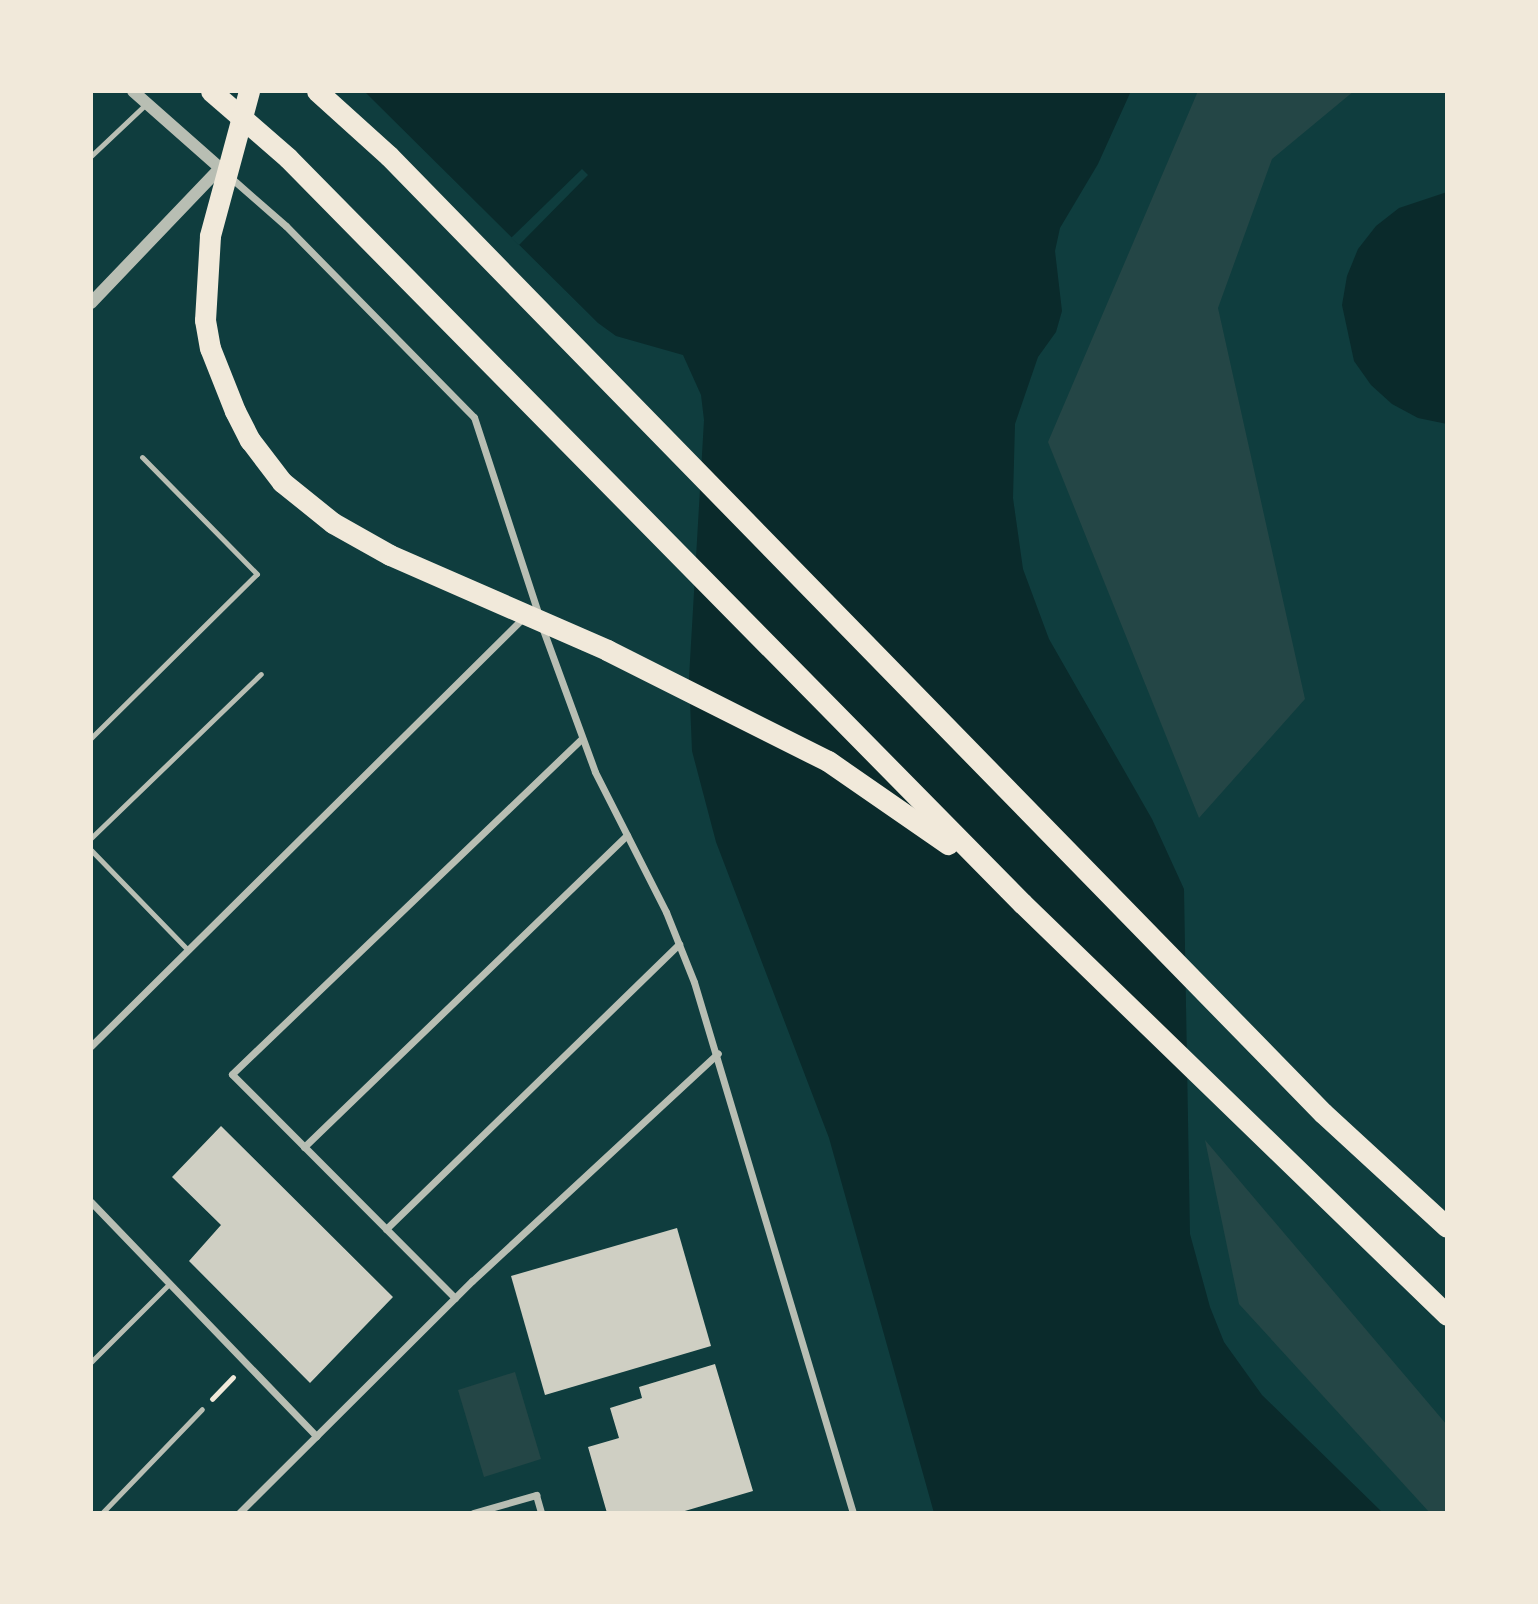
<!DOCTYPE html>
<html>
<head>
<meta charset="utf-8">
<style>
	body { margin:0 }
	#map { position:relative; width:1538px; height:1604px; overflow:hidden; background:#0f3d3e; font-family:Figtree,sans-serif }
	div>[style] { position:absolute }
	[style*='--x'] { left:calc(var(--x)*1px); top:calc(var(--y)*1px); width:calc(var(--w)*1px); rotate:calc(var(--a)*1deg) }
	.green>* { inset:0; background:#244646 }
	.water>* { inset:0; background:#0a2a2b }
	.pier>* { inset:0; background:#0f3d3e }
	.building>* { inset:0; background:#cfcfc3 }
	.path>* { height:4.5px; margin:-2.25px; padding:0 2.25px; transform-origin:2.25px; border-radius:2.25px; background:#f1e9da }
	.service>* { height:5px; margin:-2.5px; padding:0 2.5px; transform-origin:2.5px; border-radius:2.5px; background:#b8beb3 }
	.minor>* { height:7px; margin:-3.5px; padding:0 3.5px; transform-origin:3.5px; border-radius:3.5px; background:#b8beb3 }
	.tertiary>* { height:12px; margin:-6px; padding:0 6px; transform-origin:6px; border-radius:6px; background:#b8beb3 }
	.motorway>* { height:21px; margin:-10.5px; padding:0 10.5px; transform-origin:10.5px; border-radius:10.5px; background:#f1e9da }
	span { translate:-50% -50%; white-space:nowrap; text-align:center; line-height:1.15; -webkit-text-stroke:7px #f1e9da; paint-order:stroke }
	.frame { position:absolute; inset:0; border:93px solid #f1e9da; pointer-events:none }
</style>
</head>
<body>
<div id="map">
	<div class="green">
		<i style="clip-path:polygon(1198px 91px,1354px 91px,1272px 159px,1218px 308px,1305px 699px,1199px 818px,1048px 442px)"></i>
		<i style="clip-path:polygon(1205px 1140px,1447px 1425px,1447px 1513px,1430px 1513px,1239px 1304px)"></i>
		<i style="clip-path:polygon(515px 1372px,541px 1459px,484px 1477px,458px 1390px)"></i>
	</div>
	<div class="water">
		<i style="clip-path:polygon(364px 91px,1131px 91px,1098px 164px,1060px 228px,1055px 251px,1062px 311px,1056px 332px,1038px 357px,1015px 424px,1013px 498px,1023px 569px,1049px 639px,1152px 819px,1184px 889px,1190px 1234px,1210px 1307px,1224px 1342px,1262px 1395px,1383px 1513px,934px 1513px,829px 1138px,716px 842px,692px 751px,689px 678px,704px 420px,701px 395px,683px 355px,616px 336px,598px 323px)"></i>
		<i style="clip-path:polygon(1447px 192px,1447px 424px,1418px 418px,1392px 404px,1371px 385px,1354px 361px,1342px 305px,1347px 276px,1358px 249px,1376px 226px,1399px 208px)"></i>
	</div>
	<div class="pier">
		<i style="clip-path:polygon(582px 169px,588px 175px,519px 245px,511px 238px)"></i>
	</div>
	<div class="building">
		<i style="clip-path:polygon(221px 1126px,393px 1297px,310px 1383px,189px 1261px,221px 1225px,172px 1177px)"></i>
		<i style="clip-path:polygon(677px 1228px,711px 1346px,545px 1395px,511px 1276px)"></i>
		<i style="clip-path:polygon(715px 1364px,753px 1491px,678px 1513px,607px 1513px,588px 1447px,619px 1438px,610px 1408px,642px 1398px,639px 1387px)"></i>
	</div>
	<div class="path">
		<i style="--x:212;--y:1399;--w:30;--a:-46"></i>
	</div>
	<div class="service">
		<i style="--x:91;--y:156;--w:77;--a:-43.4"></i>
		<i style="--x:91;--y:738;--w:233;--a:-44.7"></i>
		<i style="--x:257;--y:574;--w:164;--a:-134.5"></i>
		<i style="--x:91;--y:838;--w:236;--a:-44"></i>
		<i style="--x:91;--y:850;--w:139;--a:45.9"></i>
		<i style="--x:91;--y:1362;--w:110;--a:-45"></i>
		<i style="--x:102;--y:1513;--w:144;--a:-46.1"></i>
	</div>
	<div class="minor">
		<i style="--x:230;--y:177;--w:74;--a:41.2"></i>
		<i style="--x:286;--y:226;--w:268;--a:45.5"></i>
		<i style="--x:474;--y:417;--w:209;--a:71.9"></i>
		<i style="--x:542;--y:627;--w:154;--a:69.9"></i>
		<i style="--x:595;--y:772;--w:157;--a:63.1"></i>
		<i style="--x:666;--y:912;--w:75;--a:68.2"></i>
		<i style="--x:694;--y:982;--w:554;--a:73.33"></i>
		<i style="--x:91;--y:1046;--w:608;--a:-44.73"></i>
		<i style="--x:304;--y:1147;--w:449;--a:-44"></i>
		<i style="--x:91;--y:1202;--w:325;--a:46.1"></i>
		<i style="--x:386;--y:1229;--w:409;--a:-44.2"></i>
		<i style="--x:455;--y:1298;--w:316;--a:-134.9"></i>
		<i style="--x:232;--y:1074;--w:484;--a:-43.8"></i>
		<i style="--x:239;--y:1513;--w:329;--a:-44.9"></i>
		<i style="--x:472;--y:1281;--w:335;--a:-42.8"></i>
		<i style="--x:473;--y:1513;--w:66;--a:-15.9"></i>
		<i style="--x:536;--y:1495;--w:19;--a:74"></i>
	</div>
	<div class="tertiary">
		<i style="--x:91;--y:303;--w:187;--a:-46.3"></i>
		<i style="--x:220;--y:168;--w:116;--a:-138.5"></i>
	</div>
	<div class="motorway">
		<i style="--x:211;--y:91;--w:102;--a:41"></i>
		<i style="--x:288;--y:158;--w:1046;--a:45.43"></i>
		<i style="--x:1022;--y:903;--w:592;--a:44.11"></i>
		<i style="--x:249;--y:91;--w:150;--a:105.1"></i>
		<i style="--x:210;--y:236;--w:84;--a:93.4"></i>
		<i style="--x:205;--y:320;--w:28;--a:80"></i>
		<i style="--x:210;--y:348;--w:68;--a:68.4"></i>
		<i style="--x:235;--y:411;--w:33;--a:63"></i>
		<i style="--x:250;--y:440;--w:53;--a:52.7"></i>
		<i style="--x:282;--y:482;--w:65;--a:38.8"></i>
		<i style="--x:333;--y:523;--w:65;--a:29.3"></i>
		<i style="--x:390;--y:555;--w:237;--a:23.6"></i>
		<i style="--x:607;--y:650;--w:247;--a:26.7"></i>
		<i style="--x:828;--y:761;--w:146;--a:34.7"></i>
		<i style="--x:317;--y:91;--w:97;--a:42.1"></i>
		<i style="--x:389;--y:156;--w:1337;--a:45.7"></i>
		<i style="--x:1323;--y:1113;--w:168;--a:42.6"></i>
	</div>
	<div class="frame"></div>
</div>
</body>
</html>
